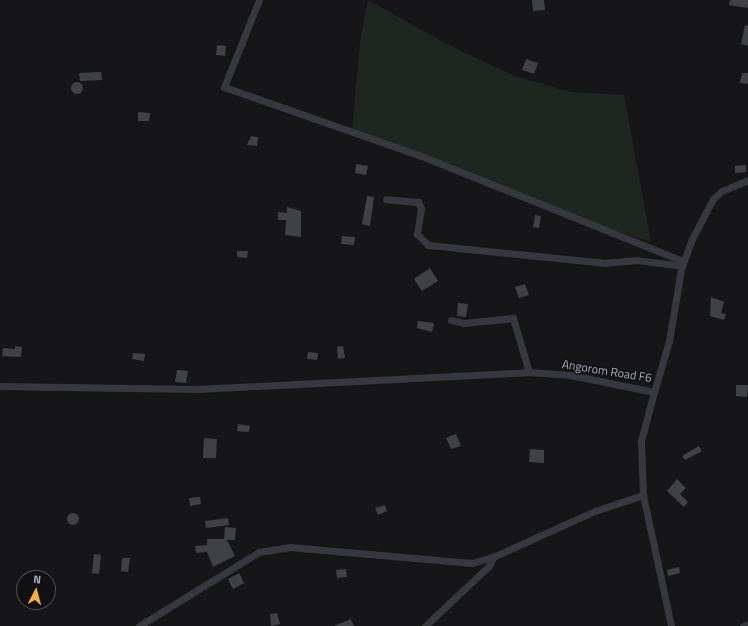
<!DOCTYPE html>
<html>
<head>
<meta charset="utf-8">
<style>
	body { margin:0 }
	#map { position:relative; width:748px; height:626px; overflow:hidden; background:#161618; font-family:"Titillium Web",sans-serif }
	div>[style] { position:absolute }
	[style*='--x'] { left:calc(var(--x)*1px); top:calc(var(--y)*1px); width:calc(var(--w)*1px); rotate:calc(var(--a)*1deg) }
	.green>* { inset:0; background:#1e261f }
	.building>* { inset:0; background:#404145 }
	.round { border-radius:50% }
	.minor>* { height:7px; margin:-3.5px; padding:0 3.5px; transform-origin:3.5px; border-radius:3.5px; background:#37383d }
	span { translate:-50% -50%; white-space:nowrap; text-align:center; line-height:1.15; -webkit-text-stroke:3px #111113; paint-order:stroke }
	.street-label { font-size:12px; color:#a8adb8 }
	.north { position:absolute; left:16px; top:570px; width:40px; height:40px; box-sizing:border-box; background:#111113; border:1px solid #4d4f55; border-radius:50%; rotate:6deg; font-size:11px; font-weight:700; line-height:16px; text-align:center; color:#a8adb8 }
	.north::after { content:''; display:block; margin:auto; width:14px; height:18px; background:#f2b134; clip-path:polygon(50% 0,100% 100%,50% 72%,0 100%) }
</style>
</head>
<body>
<div id="map">
	<div class="green">
		<i style="clip-path:polygon(368px 0,449px 45px,515px 76px,571px 92px,624px 95px,651px 242px,565px 214px,352px 131px,360px 42px)"></i>
	</div>
	<div class="building">
		<i style="clip-path:polygon(532px 0,544px 0,545px 10px,533px 11px)"></i>
		<i style="clip-path:polygon(730px 0,748px 0,748px 8px,729px 5px)"></i>
		<i style="clip-path:polygon(745px 25px,748px 26px,748px 46px,741px 44px)"></i>
		<i style="clip-path:polygon(217px 45px,226px 46px,225px 56px,216px 55px)"></i>
		<i style="clip-path:polygon(526px 59px,538px 63px,534px 74px,522px 70px)"></i>
		<i style="clip-path:polygon(101px 72px,102px 80px,80px 81px,79px 73px)"></i>
		<i style="clip-path:polygon(742px 73px,748px 73px,748px 84px,740px 83px)"></i>
		<i class="round" style="left:71px;top:82px;width:12px;height:12px"></i>
		<i style="clip-path:polygon(138px 112px,150px 113px,149px 121px,138px 121px)"></i>
		<i style="clip-path:polygon(251px 136px,258px 137px,257px 146px,247px 145px)"></i>
		<i style="clip-path:polygon(356px 164px,368px 166px,366px 175px,355px 173px)"></i>
		<i style="clip-path:polygon(746px 165px,746px 172px,735px 173px,735px 166px)"></i>
		<i style="clip-path:polygon(367px 196px,374px 197px,370px 226px,362px 224px)"></i>
		<i style="clip-path:polygon(287px 207px,301px 211px,301px 237px,285px 235px,286px 220px,278px 220px,278px 212px,287px 213px)"></i>
		<i style="clip-path:polygon(535px 215px,541px 216px,539px 228px,533px 227px)"></i>
		<i style="clip-path:polygon(342px 236px,355px 237px,354px 245px,341px 244px)"></i>
		<i style="clip-path:polygon(237px 251px,248px 251px,247px 258px,237px 257px)"></i>
		<i style="clip-path:polygon(430px 268px,438px 281px,422px 291px,414px 279px)"></i>
		<i style="clip-path:polygon(525px 284px,529px 295px,519px 298px,515px 287px)"></i>
		<i style="clip-path:polygon(711px 297px,724px 302px,721px 313px,726px 314px,724px 320px,710px 316px)"></i>
		<i style="clip-path:polygon(458px 303px,468px 304px,466px 317px,457px 316px)"></i>
		<i style="clip-path:polygon(418px 321px,434px 323px,432px 332px,417px 328px)"></i>
		<i style="clip-path:polygon(15px 346px,22px 347px,21px 357px,2px 356px,3px 348px,15px 349px)"></i>
		<i style="clip-path:polygon(343px 346px,345px 358px,338px 359px,337px 347px)"></i>
		<i style="clip-path:polygon(308px 352px,318px 353px,317px 360px,307px 359px)"></i>
		<i style="clip-path:polygon(133px 353px,145px 354px,144px 361px,132px 359px)"></i>
		<i style="clip-path:polygon(177px 370px,188px 371px,186px 383px,175px 382px)"></i>
		<i style="clip-path:polygon(736px 385px,748px 385px,747px 397px,736px 396px)"></i>
		<i style="clip-path:polygon(238px 424px,250px 426px,249px 432px,237px 431px)"></i>
		<i style="clip-path:polygon(456px 434px,461px 446px,451px 449px,446px 438px)"></i>
		<i style="clip-path:polygon(204px 438px,217px 439px,216px 458px,203px 458px)"></i>
		<i style="clip-path:polygon(699px 446px,702px 451px,685px 460px,682px 456px)"></i>
		<i style="clip-path:polygon(530px 449px,544px 450px,544px 463px,529px 462px)"></i>
		<i style="clip-path:polygon(677px 479px,686px 488px,680px 494px,688px 502px,684px 507px,667px 491px)"></i>
		<i style="clip-path:polygon(200px 497px,201px 504px,190px 506px,189px 498px)"></i>
		<i style="clip-path:polygon(385px 505px,387px 511px,378px 515px,375px 508px)"></i>
		<i class="round" style="left:67px;top:513px;width:12px;height:12px"></i>
		<i style="clip-path:polygon(228px 518px,229px 525px,206px 528px,205px 521px)"></i>
		<i style="clip-path:polygon(225px 527px,236px 528px,235px 540px,227px 540px,235px 556px,213px 567px,207px 552px,196px 553px,195px 546px,207px 545px,207px 539px,224px 539px)"></i>
		<i style="clip-path:polygon(94px 554px,101px 555px,99px 574px,92px 573px)"></i>
		<i style="clip-path:polygon(122px 558px,130px 558px,128px 572px,121px 571px)"></i>
		<i style="clip-path:polygon(679px 567px,680px 573px,668px 576px,667px 570px)"></i>
		<i style="clip-path:polygon(346px 569px,347px 577px,337px 578px,336px 570px)"></i>
		<i style="clip-path:polygon(239px 573px,244px 583px,233px 589px,228px 579px)"></i>
		<i style="clip-path:polygon(277px 613px,280px 624px,271px 626px,270px 614px)"></i>
		<i style="clip-path:polygon(351px 619px,354px 626px,334px 626px)"></i>
	</div>
	<div class="minor">
		<i style="--x:259;--y:0;--w:94;--a:111.9"></i>
		<i style="--x:224;--y:87;--w:212;--a:19.3"></i>
		<i style="--x:424;--y:157;--w:279;--a:21.9"></i>
		<i style="--x:683;--y:261;--w:8;--a:150"></i>
		<i style="--x:676;--y:265;--w:38;--a:-173"></i>
		<i style="--x:638;--y:260;--w:32;--a:175"></i>
		<i style="--x:606;--y:263;--w:179;--a:-174.2"></i>
		<i style="--x:428;--y:245;--w:16;--a:-135"></i>
		<i style="--x:417;--y:234;--w:26;--a:-81"></i>
		<i style="--x:421;--y:208;--w:7;--a:-117"></i>
		<i style="--x:418;--y:202;--w:32;--a:-175"></i>
		<i style="--x:451;--y:320;--w:13;--a:13"></i>
		<i style="--x:464;--y:323;--w:49;--a:-5.8"></i>
		<i style="--x:513;--y:318;--w:56;--a:73.5"></i>
		<i style="--x:529;--y:372;--w:41;--a:4.2"></i>
		<i style="--x:570;--y:375;--w:86;--a:11.4"></i>
		<i style="--x:654;--y:392;--w:53;--a:-73.6"></i>
		<i style="--x:669;--y:341;--w:73;--a:-80.5"></i>
		<i style="--x:681;--y:269;--w:30;--a:-70"></i>
		<i style="--x:691;--y:241;--w:47;--a:-62.4"></i>
		<i style="--x:713;--y:199;--w:12;--a:-42"></i>
		<i style="--x:722;--y:191;--w:28;--a:-23"></i>
		<i style="--x:0;--y:386;--w:197;--a:0.9"></i>
		<i style="--x:197;--y:389;--w:332;--a:-2.9"></i>
		<i style="--x:654;--y:392;--w:51;--a:104.9"></i>
		<i style="--x:641;--y:441;--w:54;--a:87.9"></i>
		<i style="--x:643;--y:495;--w:134;--a:77.9"></i>
		<i style="--x:139;--y:626;--w:141;--a:-31.7"></i>
		<i style="--x:259;--y:552;--w:30;--a:-9"></i>
		<i style="--x:289;--y:547;--w:184;--a:5"></i>
		<i style="--x:472;--y:563;--w:22;--a:-16"></i>
		<i style="--x:493;--y:557;--w:112;--a:-24.3"></i>
		<i style="--x:595;--y:511;--w:51;--a:-18.4"></i>
		<i style="--x:425;--y:626;--w:88;--a:-43.2"></i>
		<i style="--x:489;--y:566;--w:10;--a:-66"></i>
		<i style="--x:743;--y:626;--w:5;--a:-22"></i>
	</div>
	<div class="street-label">
		<span style="left:607px;top:371px;rotate:9deg">Angorom Road F6</span>
	</div>
	<div class="north">N</div>
</div>
</body>
</html>
